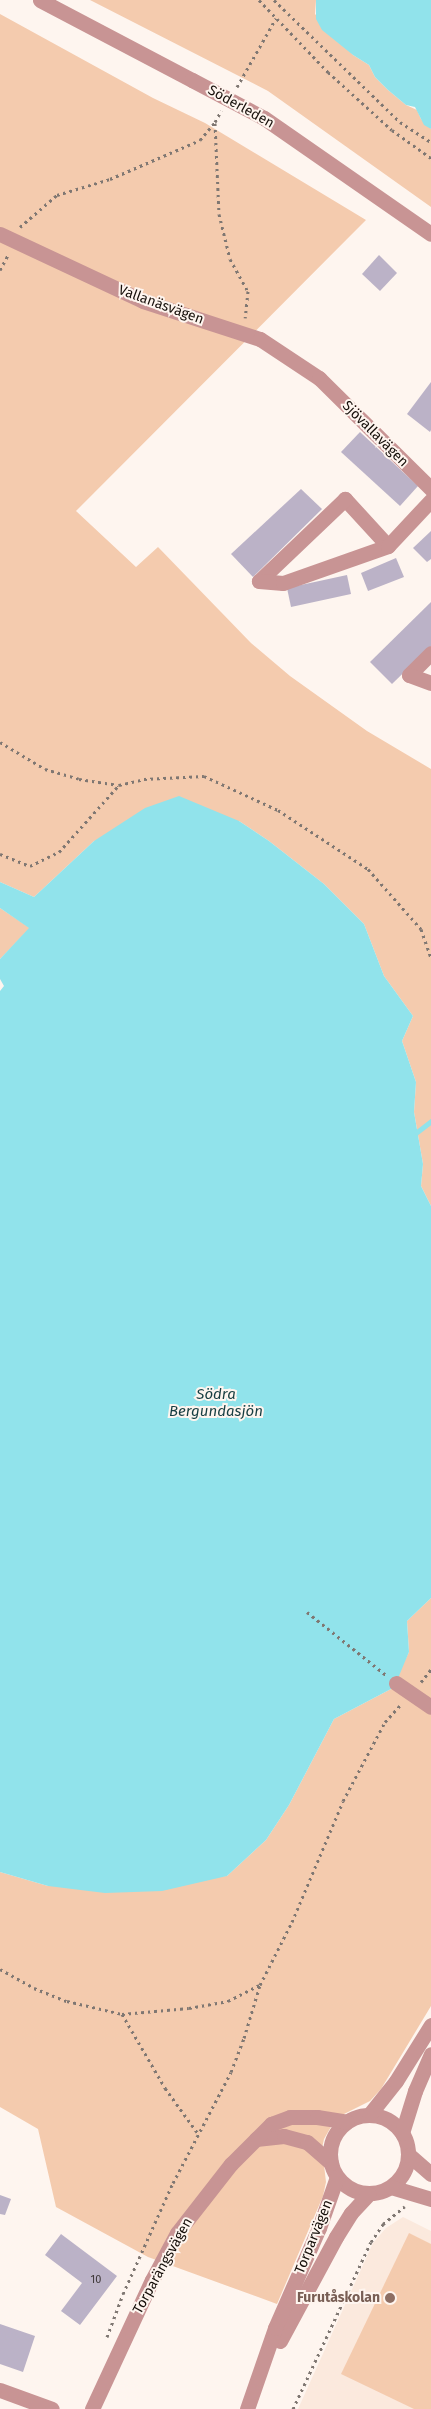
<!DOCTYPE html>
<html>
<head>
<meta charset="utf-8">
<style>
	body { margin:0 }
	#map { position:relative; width:431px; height:2409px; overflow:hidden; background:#fef5ef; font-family:"Fira Sans",sans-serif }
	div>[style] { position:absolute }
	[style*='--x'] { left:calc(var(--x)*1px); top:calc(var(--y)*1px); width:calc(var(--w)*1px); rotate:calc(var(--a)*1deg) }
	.built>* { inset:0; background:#fbe9dd }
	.green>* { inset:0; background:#f4cbae }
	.water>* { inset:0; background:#91e3eb }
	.stream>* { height:5px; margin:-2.5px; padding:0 2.5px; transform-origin:2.5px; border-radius:2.5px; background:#91e3eb }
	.building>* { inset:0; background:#bbb2c7 }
	.path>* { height:3px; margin-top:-1.5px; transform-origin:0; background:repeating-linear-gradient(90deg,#7f7772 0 2.5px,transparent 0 6.5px) }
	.minor>* { height:15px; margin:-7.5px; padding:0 7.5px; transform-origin:7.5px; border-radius:7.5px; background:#c89494 }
	.minor>.ring { margin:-7.5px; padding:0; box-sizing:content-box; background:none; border:15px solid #c89494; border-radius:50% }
	.minor-bridge>* { height:15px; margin:-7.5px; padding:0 7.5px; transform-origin:7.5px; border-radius:7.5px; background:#c89494 }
	.dots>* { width:14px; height:14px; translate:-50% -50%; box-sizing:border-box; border:2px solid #fef5ef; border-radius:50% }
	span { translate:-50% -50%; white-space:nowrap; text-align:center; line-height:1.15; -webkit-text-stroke:4px #fef5ef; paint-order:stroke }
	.number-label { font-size:11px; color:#3f3839 }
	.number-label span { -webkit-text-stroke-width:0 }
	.street-label { font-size:14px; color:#160f0a }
	.education-label { font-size:14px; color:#785e54; font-weight:700 }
	.right { translate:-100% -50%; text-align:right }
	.water-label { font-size:15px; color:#163d41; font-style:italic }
</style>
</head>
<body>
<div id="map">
	<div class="built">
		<i style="clip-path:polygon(403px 2217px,431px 2231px,431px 2409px,298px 2409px,373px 2243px,386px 2228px)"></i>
	</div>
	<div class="green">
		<i style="clip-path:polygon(90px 0,316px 0,315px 14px,353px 55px,369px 65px,375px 77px,388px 90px,406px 105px,417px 110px,421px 119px,431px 129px,431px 207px,268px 91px)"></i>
		<i style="clip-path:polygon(0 14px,153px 98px,205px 123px,366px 220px,76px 511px,136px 567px,158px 547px,251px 643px,290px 676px,367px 731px,431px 769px,431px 1206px,421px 1186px,423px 1164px,414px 1112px,416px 1082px,402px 1041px,413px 1016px,384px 976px,364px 924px,324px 884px,269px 841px,239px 821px,94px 841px,34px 897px,0 882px)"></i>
		<i style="clip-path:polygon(0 908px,30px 928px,0 959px)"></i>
		<i style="clip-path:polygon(431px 1598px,431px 2006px,381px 2089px,370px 2101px,344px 2114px,332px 2125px,324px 2139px,322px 2148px,326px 2182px,323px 2196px,277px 2304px,148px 2257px,56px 2207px,38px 2129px,0 2107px,0 1872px,48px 1886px,227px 1876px,266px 1840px,289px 1805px,334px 1719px,391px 1689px,409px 1652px,407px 1621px)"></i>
		<i style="clip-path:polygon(409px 2233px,431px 2244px,431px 2409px,414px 2409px,341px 2374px)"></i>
	</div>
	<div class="water">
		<i style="clip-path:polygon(316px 0,431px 0,431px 129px,424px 125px,415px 107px,406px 105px,388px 90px,375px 77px,369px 65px,353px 55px,322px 30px,316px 19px)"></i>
		<i style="clip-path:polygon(179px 796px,239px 821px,269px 841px,324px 884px,364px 924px,384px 976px,413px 1016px,402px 1041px,416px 1082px,414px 1112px,423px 1164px,421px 1186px,431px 1206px,431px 1598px,407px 1621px,409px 1652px,396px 1683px,391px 1689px,334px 1719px,289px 1805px,266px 1840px,227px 1876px,162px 1891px,105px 1893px,48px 1886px,0 1872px,0 991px,4px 986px,0 979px,0 959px,29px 928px,0 908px,0 882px,34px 897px,94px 841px,145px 808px)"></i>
	</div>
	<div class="stream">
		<i style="--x:417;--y:1132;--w:18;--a:-38"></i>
	</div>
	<div class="building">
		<i style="clip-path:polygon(379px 255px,397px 273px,380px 291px,362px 274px)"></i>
		<i style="clip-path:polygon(431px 382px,431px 430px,430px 432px,407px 414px)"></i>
		<i style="clip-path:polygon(360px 432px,418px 486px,400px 506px,341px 452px)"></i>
		<i style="clip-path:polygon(301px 489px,322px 509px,253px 577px,231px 554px)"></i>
		<i style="clip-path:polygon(431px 531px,431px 559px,427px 562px,413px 548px)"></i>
		<i style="clip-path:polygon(396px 558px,404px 577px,368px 591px,361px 573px)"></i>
		<i style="clip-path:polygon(347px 575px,351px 594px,291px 607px,287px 588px)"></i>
		<i style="clip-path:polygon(431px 602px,431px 646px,392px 684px,370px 662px)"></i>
		<i style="clip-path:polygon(0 2195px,11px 2199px,5px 2215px,0 2214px)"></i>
		<i style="clip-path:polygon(61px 2234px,117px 2276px,80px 2325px,61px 2311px,82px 2283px,45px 2255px)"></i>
		<i style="clip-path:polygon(0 2324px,35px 2336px,23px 2372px,0 2364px)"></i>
	</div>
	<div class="path">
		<i style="--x:259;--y:0;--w:100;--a:46.2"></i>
		<i style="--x:328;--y:72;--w:86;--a:42.2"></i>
		<i style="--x:392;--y:130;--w:48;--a:35.7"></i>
		<i style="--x:274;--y:0;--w:175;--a:44.1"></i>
		<i style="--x:400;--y:122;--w:37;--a:33"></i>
		<i style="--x:237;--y:87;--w:79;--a:-60.5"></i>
		<i style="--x:215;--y:123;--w:91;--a:87.5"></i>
		<i style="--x:219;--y:214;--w:46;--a:76.3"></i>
		<i style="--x:230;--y:259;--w:37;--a:61"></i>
		<i style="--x:248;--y:291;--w:27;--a:96"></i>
		<i style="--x:20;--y:227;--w:49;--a:-40.9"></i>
		<i style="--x:57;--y:195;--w:55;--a:-16.8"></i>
		<i style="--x:110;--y:179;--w:98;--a:-23.4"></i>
		<i style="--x:200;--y:140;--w:23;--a:-50"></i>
		<i style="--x:215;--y:122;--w:13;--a:-61"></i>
		<i style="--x:0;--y:270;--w:19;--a:-62"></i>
		<i style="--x:0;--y:742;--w:52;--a:31"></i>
		<i style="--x:45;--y:769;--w:35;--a:16"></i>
		<i style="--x:79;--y:779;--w:40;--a:8.5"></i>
		<i style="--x:119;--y:785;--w:26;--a:-13"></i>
		<i style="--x:144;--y:779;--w:60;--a:-2.9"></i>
		<i style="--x:204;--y:776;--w:81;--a:24.7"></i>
		<i style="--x:278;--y:810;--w:108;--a:33.2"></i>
		<i style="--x:368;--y:869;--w:80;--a:48.5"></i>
		<i style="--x:421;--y:929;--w:31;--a:71"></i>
		<i style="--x:0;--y:854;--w:32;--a:22"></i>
		<i style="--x:30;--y:866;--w:32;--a:-26"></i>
		<i style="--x:59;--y:852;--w:90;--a:-48.2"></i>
		<i style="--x:307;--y:1612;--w:101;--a:38.6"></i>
		<i style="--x:421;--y:1682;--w:16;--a:-52"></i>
		<i style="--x:0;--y:1969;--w:39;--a:29"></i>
		<i style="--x:34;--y:1988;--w:35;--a:22"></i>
		<i style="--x:67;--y:2001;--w:57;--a:13.3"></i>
		<i style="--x:122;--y:2014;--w:67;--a:-5.1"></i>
		<i style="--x:189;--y:2008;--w:40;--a:-10"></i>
		<i style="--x:228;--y:2001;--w:35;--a:-27"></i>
		<i style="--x:122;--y:2014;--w:86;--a:59.8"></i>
		<i style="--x:165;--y:2088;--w:58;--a:54.1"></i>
		<i style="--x:107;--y:2337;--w:46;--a:-69.6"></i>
		<i style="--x:123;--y:2294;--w:122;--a:-65.8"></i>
		<i style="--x:173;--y:2183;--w:125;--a:-62.4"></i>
		<i style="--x:231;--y:2072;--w:36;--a:-69"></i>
		<i style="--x:244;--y:2038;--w:55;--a:-73.2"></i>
		<i style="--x:260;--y:1985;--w:71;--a:-63.1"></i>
		<i style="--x:292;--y:1922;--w:131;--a:-67.1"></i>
		<i style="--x:343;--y:1801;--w:89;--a:-62"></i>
		<i style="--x:385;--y:1722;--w:25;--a:-48"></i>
		<i style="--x:293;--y:2409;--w:184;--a:-65"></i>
		<i style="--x:371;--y:2242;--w:22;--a:-56"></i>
		<i style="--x:383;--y:2224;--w:28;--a:-39"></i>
	</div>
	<div class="minor">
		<i style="--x:40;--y:0;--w:172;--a:27.8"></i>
		<i style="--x:264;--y:118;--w:203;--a:34.8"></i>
		<i style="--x:0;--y:234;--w:158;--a:25.1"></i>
		<i style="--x:143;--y:301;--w:123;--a:18"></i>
		<i style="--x:260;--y:339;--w:71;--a:33.5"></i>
		<i style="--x:319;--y:378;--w:158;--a:44.7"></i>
		<i style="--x:388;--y:546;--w:64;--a:-132.5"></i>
		<i style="--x:345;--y:499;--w:119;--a:136.4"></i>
		<i style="--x:259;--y:581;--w:24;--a:5"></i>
		<i style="--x:283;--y:583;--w:111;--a:-19.4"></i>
		<i style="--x:388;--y:546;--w:63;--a:-46.9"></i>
		<i style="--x:431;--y:653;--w:31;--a:135"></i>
		<i style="--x:409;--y:675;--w:23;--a:20"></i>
		<i style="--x:396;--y:1683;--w:42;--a:34.4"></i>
		<i class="ring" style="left:330px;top:2115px;width:63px;height:63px"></i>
		<i style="--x:369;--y:2115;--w:43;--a:-51.5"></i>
		<i style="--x:396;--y:2081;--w:66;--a:-58"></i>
		<i style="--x:402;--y:2133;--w:44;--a:-72.8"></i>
		<i style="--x:415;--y:2091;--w:40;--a:-66.6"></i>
		<i style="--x:256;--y:2139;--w:28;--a:-6"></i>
		<i style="--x:284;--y:2136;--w:24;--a:15"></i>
		<i style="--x:307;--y:2142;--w:32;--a:41"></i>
		<i style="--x:409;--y:2155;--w:29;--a:41"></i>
		<i style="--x:391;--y:2187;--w:42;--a:16.7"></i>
		<i style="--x:280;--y:2341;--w:118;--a:-61.7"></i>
		<i style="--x:336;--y:2237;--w:28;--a:-58"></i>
		<i style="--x:351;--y:2213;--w:26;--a:-47"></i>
		<i style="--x:0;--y:2390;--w:55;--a:20.1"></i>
		<i style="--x:92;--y:2409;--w:142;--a:-65.1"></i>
		<i style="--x:152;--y:2280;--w:53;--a:-62"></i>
		<i style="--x:177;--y:2233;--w:88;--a:-52"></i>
		<i style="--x:231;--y:2164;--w:57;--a:-45"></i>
		<i style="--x:271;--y:2124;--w:20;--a:-20"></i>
		<i style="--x:290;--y:2117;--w:27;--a:0"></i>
		<i style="--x:317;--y:2117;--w:30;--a:9"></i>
		<i style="--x:247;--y:2409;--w:86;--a:-70.9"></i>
		<i style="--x:275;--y:2328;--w:109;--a:-66.3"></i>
		<i style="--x:319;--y:2228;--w:54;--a:-70.6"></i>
	</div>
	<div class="minor-bridge">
		<i style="--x:192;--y:80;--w:81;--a:27.8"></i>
	</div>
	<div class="dots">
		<i style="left:390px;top:2298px;background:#8d6e63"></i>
	</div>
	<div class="number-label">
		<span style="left:96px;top:2280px">10</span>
	</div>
	<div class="street-label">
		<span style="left:241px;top:107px;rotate:29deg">Söderleden</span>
		<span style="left:161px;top:305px;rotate:20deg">Vallanäsvägen</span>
		<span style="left:375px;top:434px;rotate:45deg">Sjövallavägen</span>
		<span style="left:314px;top:2237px;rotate:-68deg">Torparvägen</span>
		<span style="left:163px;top:2266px;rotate:-61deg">Torparängsvägen</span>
	</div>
	<div class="education-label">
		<span class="right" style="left:380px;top:2298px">Furutåskolan</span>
	</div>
	<div class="water-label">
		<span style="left:216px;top:1403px">Södra<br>Bergundasjön</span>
	</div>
</div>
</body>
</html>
